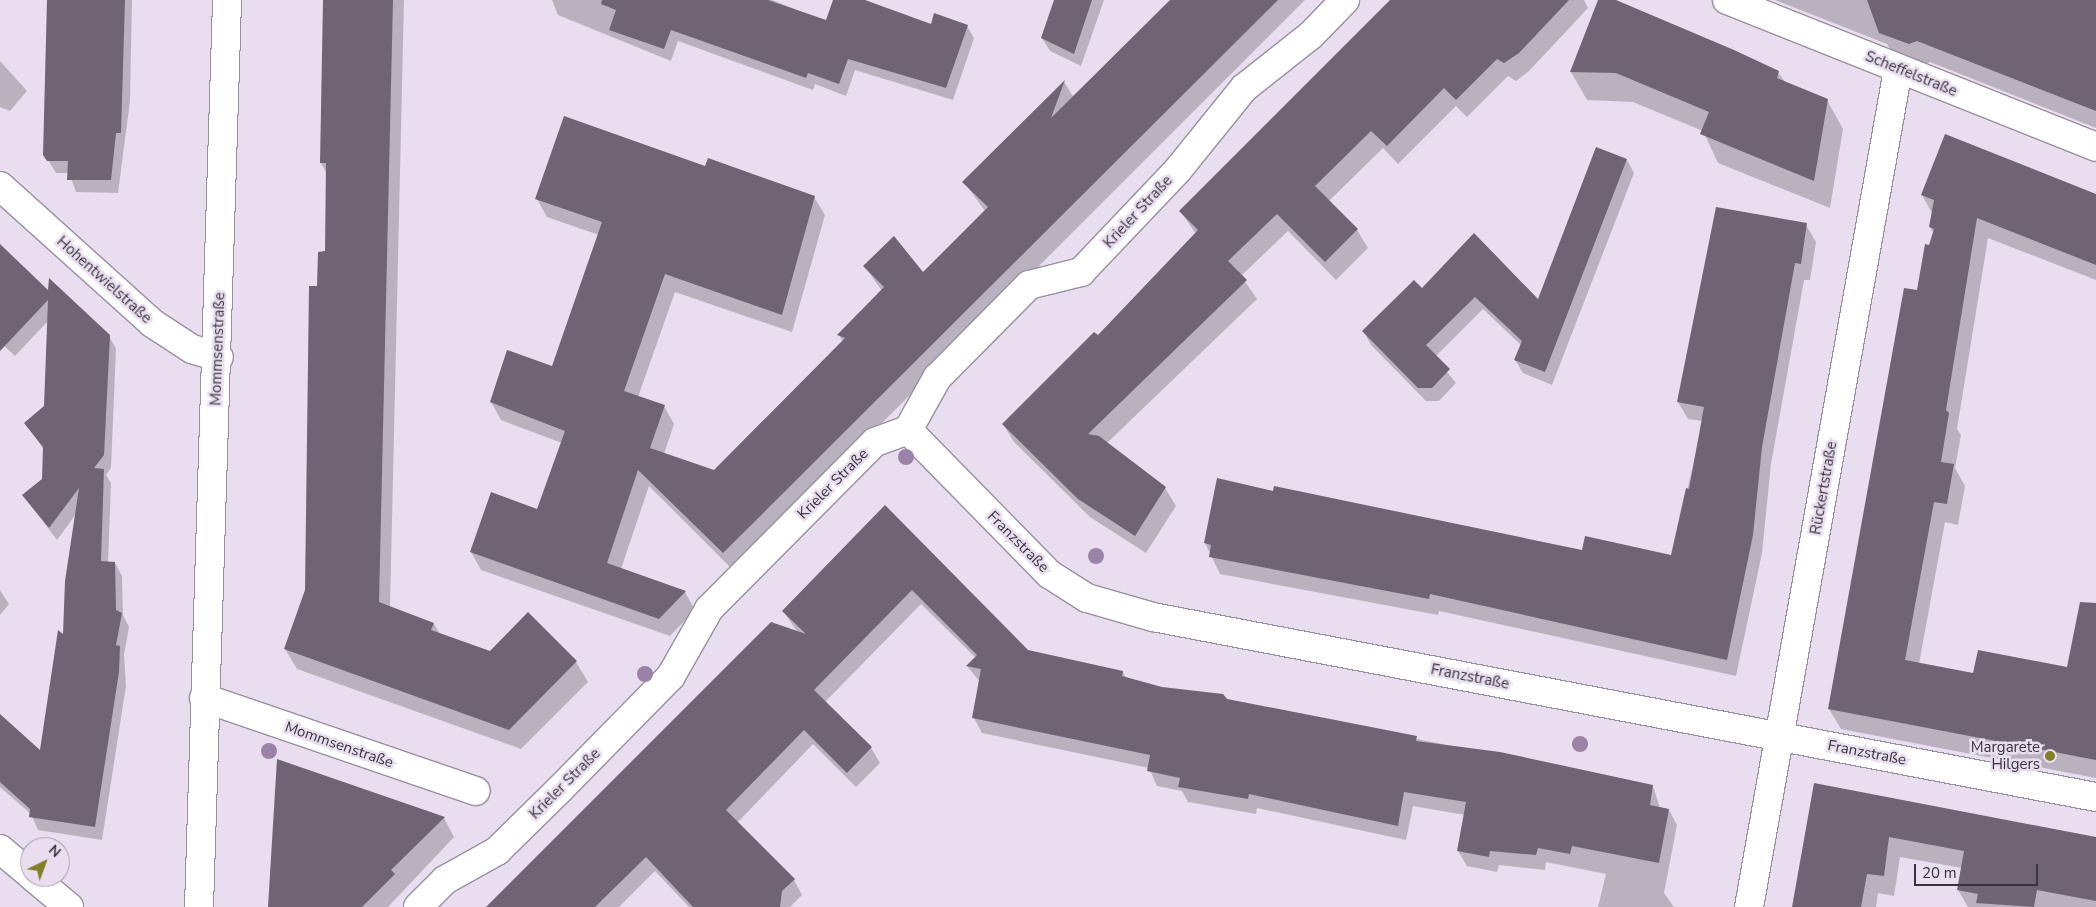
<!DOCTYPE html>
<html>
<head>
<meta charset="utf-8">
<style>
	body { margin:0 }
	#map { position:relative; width:2096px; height:907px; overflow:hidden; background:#e9deef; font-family:"Nunito Sans",sans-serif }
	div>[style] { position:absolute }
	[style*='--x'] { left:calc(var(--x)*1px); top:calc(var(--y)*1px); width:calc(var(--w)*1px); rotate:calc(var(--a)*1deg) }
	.shadow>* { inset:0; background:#0003 }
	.building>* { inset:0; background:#6e6473 }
	.roads { filter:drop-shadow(1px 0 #9a8f9f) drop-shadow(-1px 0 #9a8f9f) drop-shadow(0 1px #9a8f9f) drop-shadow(0 -1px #9a8f9f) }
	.street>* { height:28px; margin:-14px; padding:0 14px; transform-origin:14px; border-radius:14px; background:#fff }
	.secondary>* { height:28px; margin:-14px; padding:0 14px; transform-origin:14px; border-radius:14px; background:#fff }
	.trees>* { width:16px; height:16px; margin:-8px; border-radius:50%; background:#9b83a7 }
	.dots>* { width:14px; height:14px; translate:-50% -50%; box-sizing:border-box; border:2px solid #e9deef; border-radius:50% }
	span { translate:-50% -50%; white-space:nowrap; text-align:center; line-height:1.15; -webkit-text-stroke:5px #e9deef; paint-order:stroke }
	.street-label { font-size:15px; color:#37333a }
	.poi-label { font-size:15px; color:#37333a }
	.right { translate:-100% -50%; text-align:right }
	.north { position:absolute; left:20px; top:837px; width:50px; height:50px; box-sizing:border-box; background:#e9deef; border:1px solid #a29aa7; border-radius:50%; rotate:42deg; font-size:14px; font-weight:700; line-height:20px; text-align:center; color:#37333a }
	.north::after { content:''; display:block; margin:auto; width:18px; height:22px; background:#837f26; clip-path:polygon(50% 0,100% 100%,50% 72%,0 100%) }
	.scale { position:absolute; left:1914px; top:864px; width:124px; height:22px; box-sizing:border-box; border:2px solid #37333a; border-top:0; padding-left:6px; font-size:15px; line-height:18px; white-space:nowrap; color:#37333a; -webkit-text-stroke:4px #e9deef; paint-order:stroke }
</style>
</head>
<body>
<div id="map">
	<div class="shadow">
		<i style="clip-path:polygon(48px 0,132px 0,130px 101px,118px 193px,76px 192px,69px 173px,56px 173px,45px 155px)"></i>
		<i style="clip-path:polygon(325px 0,404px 0,390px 608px,434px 624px,440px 634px,490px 653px,528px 614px,576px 662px,588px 682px,521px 749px,297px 669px,285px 649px,306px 590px,318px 287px,326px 253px,327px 174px,321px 163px)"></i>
		<i style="clip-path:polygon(552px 0,772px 0,827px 22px,834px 0,860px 0,931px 26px,967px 26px,974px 38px,953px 100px,855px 70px,846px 96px,815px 84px,813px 90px,678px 41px,671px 61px,558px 15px)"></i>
		<i style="clip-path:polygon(1055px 0,1104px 0,1081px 66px,1050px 51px,1042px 38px)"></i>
		<i style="clip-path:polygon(1181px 0,1305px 0,734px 571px,649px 486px,621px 569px,685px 592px,695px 610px,670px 636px,481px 570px,471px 552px,538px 510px,562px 443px,501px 420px,491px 402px,553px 367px,599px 235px,547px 217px,537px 199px,706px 167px,814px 197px,825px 215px,792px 332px,675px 292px,638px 397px,664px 406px,674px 424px,664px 454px,714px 471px,843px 342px,839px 335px,882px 291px,865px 267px,923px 274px,985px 211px,964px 182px,1064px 82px,1074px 98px)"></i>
		<i style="clip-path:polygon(1391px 0,1584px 0,1588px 8px,1529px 71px,1516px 81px,1508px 76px,1467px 117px,1456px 106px,1398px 164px,1383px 148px,1329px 201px,1357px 230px,1368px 248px,1336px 280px,1288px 231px,1241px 276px,1257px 299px,1107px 443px,1165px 488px,1176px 506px,1146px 553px,1090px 517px,1014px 442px,1003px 424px,1098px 337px,1196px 234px,1180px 211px)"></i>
		<i style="clip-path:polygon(1599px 0,1612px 0,1778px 72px,1785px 82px,1827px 100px,1843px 129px,1830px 208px,1718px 163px,1703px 131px,1633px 102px,1587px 100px,1571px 72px)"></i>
		<i style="clip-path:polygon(1775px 0,2096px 0,2096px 128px,1930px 62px,1922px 66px,1893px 54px,1887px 44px)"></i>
		<i style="clip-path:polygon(0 61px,27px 91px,10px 111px,0 107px)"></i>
		<i style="clip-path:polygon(1627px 160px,1634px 173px,1552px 385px,1523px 373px,1515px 360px,1521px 345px,1483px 309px,1435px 357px,1456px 383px,1439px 401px,1426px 401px,1371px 345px,1364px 332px,1422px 290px,1538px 301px)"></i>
		<i style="clip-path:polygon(1922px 195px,2096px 195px,2096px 280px,1988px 238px,1957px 429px,1961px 435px,1955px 468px,1965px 486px,1958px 525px,1945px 522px,1919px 664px,1974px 674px,2068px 668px,2096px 626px,2096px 778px,1841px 729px,1829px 709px,1934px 234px,1930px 227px,1932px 213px)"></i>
		<i style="clip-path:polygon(1717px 209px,1806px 225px,1816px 242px,1810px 280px,1804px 280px,1771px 464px,1762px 553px,1736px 676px,1439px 611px,1438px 615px,1220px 574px,1205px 543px,1274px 493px,1583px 551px,1672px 557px,1703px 421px,1688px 419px,1678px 402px)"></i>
		<i style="clip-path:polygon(0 247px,49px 292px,109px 336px,116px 349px,111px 468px,106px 475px,111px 483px,108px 563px,115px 563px,122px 576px,123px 615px,129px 627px,124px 655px,126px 686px,102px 840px,38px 830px,31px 814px,0 787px,0 716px,40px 752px,64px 636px,76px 514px,57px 540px,24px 496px,43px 480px,44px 450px,26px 423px,46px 407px,48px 321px,15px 356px,0 342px)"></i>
		<i style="clip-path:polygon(885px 507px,1028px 651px,1123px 672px,1126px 678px,1161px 688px,1653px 786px,1660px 808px,1669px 810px,1677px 825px,1664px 893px,1674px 907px,1598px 907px,1606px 874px,1546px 862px,1545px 870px,1499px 865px,1497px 872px,1467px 866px,1458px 851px,1465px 815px,1413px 806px,1406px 840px,1257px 808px,1256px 814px,1188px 802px,1182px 791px,1157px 786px,1149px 768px,982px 733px,974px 718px,980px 682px,967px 666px,976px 658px,921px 604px,825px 702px,871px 748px,880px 763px,856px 787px,813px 744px,737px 823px,794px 880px,802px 895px,790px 907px,689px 907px,655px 871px,619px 907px,488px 907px,799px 634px,783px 611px)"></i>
		<i style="clip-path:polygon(0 590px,9px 604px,0 615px)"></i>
		<i style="clip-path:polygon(1815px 784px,2096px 838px,2096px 907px,1968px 907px,1958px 890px,1962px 868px,1900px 857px,1894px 896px,1878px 893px,1876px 907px,1793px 907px)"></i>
		<i style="clip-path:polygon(444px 818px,454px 837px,388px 907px,271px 907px)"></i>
	</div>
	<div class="building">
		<i style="clip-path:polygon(47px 0,125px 0,121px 133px,116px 133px,111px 180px,67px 180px,68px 161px,47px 161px,43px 155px)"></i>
		<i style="clip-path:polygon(323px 0,393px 0,379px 602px,434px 623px,431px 630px,490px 651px,528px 612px,577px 661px,509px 730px,284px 649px,305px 590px,309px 286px,317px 286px,318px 252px,325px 251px,326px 163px,320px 163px)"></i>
		<i style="clip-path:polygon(602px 0,768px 0,826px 20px,833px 0,865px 0,931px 24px,934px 13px,968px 25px,946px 88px,848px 59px,839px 84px,808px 73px,806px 78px,671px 30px,664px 49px,609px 30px,616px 10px,601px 4px)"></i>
		<i style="clip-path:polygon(1054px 0,1092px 0,1074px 54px,1041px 38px)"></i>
		<i style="clip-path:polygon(1170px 0,1278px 0,723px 553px,638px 470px,607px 563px,686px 591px,659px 619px,470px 552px,491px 492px,537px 509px,565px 431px,490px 402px,507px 350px,552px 366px,602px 222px,535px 199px,564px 116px,705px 166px,708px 158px,815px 196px,782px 315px,665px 274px,624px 391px,665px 405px,650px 448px,714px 470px,845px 338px,837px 335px,884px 287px,863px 266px,894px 236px,923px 272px,988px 207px,962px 182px,1065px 80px,1051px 118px)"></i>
		<i style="clip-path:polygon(1390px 0,1569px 0,1519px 53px,1504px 63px,1497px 59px,1456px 100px,1444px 88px,1387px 146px,1371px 131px,1315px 186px,1358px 229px,1325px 262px,1277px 214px,1228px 261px,1247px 280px,1088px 434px,1099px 436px,1166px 487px,1135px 536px,1078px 499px,1002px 424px,1094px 332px,1098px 335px,1198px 230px,1179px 211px)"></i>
		<i style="clip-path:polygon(1598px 0,1616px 0,1734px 50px,1779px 71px,1777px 78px,1828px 99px,1814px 181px,1700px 134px,1709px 112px,1616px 73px,1570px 72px)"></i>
		<i style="clip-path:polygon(1867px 0,2096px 0,2096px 111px,1917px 41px,1909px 44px,1879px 33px)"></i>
		<i style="clip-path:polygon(1945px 134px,2096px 194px,2096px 265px,1977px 218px,1946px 410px,1949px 413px,1941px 462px,1954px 464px,1947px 504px,1934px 502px,1905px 660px,1973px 673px,1978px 650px,2067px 667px,2080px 602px,2096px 603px,2096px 760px,1828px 709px,1904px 288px,1917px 290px,1925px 244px,1929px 245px,1934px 229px,1929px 227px,1934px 200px,1921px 195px)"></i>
		<i style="clip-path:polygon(1596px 147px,1627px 159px,1545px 372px,1514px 360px,1522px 341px,1475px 297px,1426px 345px,1450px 369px,1432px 388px,1418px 388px,1362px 331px,1414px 280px,1422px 288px,1474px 233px,1538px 299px)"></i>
		<i style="clip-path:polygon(1716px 207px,1807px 223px,1801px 264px,1795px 263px,1762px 447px,1753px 535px,1727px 660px,1430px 594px,1429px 599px,1209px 557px,1211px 545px,1204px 543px,1217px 478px,1273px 491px,1274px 486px,1582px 550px,1585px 536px,1671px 555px,1686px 488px,1689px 489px,1704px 407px,1677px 402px)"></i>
		<i style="clip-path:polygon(0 244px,48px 290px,49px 278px,110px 335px,104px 455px,94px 468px,104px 469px,101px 561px,115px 562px,116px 610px,122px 613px,116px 645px,120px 646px,119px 672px,95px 827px,29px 817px,30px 809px,0 782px,0 714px,40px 750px,58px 630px,63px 634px,65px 581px,79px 488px,49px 528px,22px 495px,42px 479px,43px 447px,24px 423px,44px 406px,48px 300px,0 351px)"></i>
		<i style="clip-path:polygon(885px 505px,1028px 650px,1123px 671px,1122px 676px,1162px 687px,1223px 694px,1227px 699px,1417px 736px,1416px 741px,1500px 752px,1653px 785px,1650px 805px,1669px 809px,1659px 863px,1572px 846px,1570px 854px,1538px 848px,1536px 855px,1490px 851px,1489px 857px,1457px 851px,1466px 802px,1404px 792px,1398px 826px,1249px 794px,1248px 799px,1178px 787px,1180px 778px,1147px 771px,1150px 755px,972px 718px,981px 669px,966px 666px,977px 655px,912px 590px,814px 690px,872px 747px,847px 773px,804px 730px,726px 810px,795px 879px,782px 891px,780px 907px,693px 907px,646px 857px,595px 907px,486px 907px,771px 622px,806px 634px,782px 611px)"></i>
		<i style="clip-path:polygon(277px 759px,445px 817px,391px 870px,395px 874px,362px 907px,268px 907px)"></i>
		<i style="clip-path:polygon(1814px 783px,2096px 837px,2096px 901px,2037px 890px,2034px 907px,1976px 903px,1978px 894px,1957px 890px,1964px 851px,1889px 837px,1884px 876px,1867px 874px,1861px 907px,1792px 907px)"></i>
	</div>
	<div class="roads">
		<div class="street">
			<i style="--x:1727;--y:0;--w:397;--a:21.7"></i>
			<i style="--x:0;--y:186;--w:205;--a:42"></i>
			<i style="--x:152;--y:323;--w:48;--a:33"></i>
			<i style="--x:192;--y:349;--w:28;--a:17"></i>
			<i style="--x:908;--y:430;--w:202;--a:45.6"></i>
			<i style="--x:1049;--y:574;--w:45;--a:32.3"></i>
			<i style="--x:1087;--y:598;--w:69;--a:16.1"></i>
			<i style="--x:1153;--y:617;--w:960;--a:10.81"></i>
			<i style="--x:204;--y:698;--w:287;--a:18.9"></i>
			<i style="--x:0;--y:849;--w:39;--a:40"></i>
			<i style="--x:33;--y:877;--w:47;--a:39.8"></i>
			<i style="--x:418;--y:907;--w:38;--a:-45"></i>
			<i style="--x:445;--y:880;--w:60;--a:-29.1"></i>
			<i style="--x:497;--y:851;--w:88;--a:-44.5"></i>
			<i style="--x:560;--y:789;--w:158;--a:-45.5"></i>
			<i style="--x:671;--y:676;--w:77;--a:-60.4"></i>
			<i style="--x:709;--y:609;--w:235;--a:-45.2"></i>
			<i style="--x:875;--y:442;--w:35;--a:-20"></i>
			<i style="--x:908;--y:430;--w:60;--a:-60.9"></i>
			<i style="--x:937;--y:378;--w:131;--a:-45.3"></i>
			<i style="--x:1029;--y:285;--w:54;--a:-14"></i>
			<i style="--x:1081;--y:272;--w:139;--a:-46.5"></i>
			<i style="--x:1177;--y:171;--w:107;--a:-51.1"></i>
			<i style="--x:1244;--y:88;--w:85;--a:-38.3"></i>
			<i style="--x:1311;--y:35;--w:49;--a:-45.8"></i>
			<i style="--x:1749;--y:907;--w:850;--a:-79.91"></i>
		</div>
		<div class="secondary">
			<i style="--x:199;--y:907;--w:907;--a:-88.23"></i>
		</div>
	</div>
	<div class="trees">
		<i style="left:906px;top:457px"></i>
		<i style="left:1096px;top:556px"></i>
		<i style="left:645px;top:674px"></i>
		<i style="left:1580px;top:744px"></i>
		<i style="left:269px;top:751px"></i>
	</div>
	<div class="dots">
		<i style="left:2050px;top:756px;background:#837f26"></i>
	</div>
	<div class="street-label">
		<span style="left:1911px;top:74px;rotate:22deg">Scheffelstraße</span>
		<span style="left:1138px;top:212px;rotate:-47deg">Krieler Straße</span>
		<span style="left:104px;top:280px;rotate:42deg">Hohentwielstraße</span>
		<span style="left:218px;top:349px;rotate:-88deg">Mommsenstraße</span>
		<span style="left:833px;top:484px;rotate:-45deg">Krieler Straße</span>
		<span style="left:1824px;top:488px;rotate:-80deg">Rückertstraße</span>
		<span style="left:1018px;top:542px;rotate:45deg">Franzstraße</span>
		<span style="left:1470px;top:677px;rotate:11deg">Franzstraße</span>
		<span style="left:339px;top:745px;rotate:19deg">Mommsenstraße</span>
		<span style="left:1867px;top:753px;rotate:11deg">Franzstraße</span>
		<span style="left:565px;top:784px;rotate:-45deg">Krieler Straße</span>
	</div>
	<div class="poi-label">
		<span class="right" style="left:2040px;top:756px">Margarete<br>Hilgers</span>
	</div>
	<div class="north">N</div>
	<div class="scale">20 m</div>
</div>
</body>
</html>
